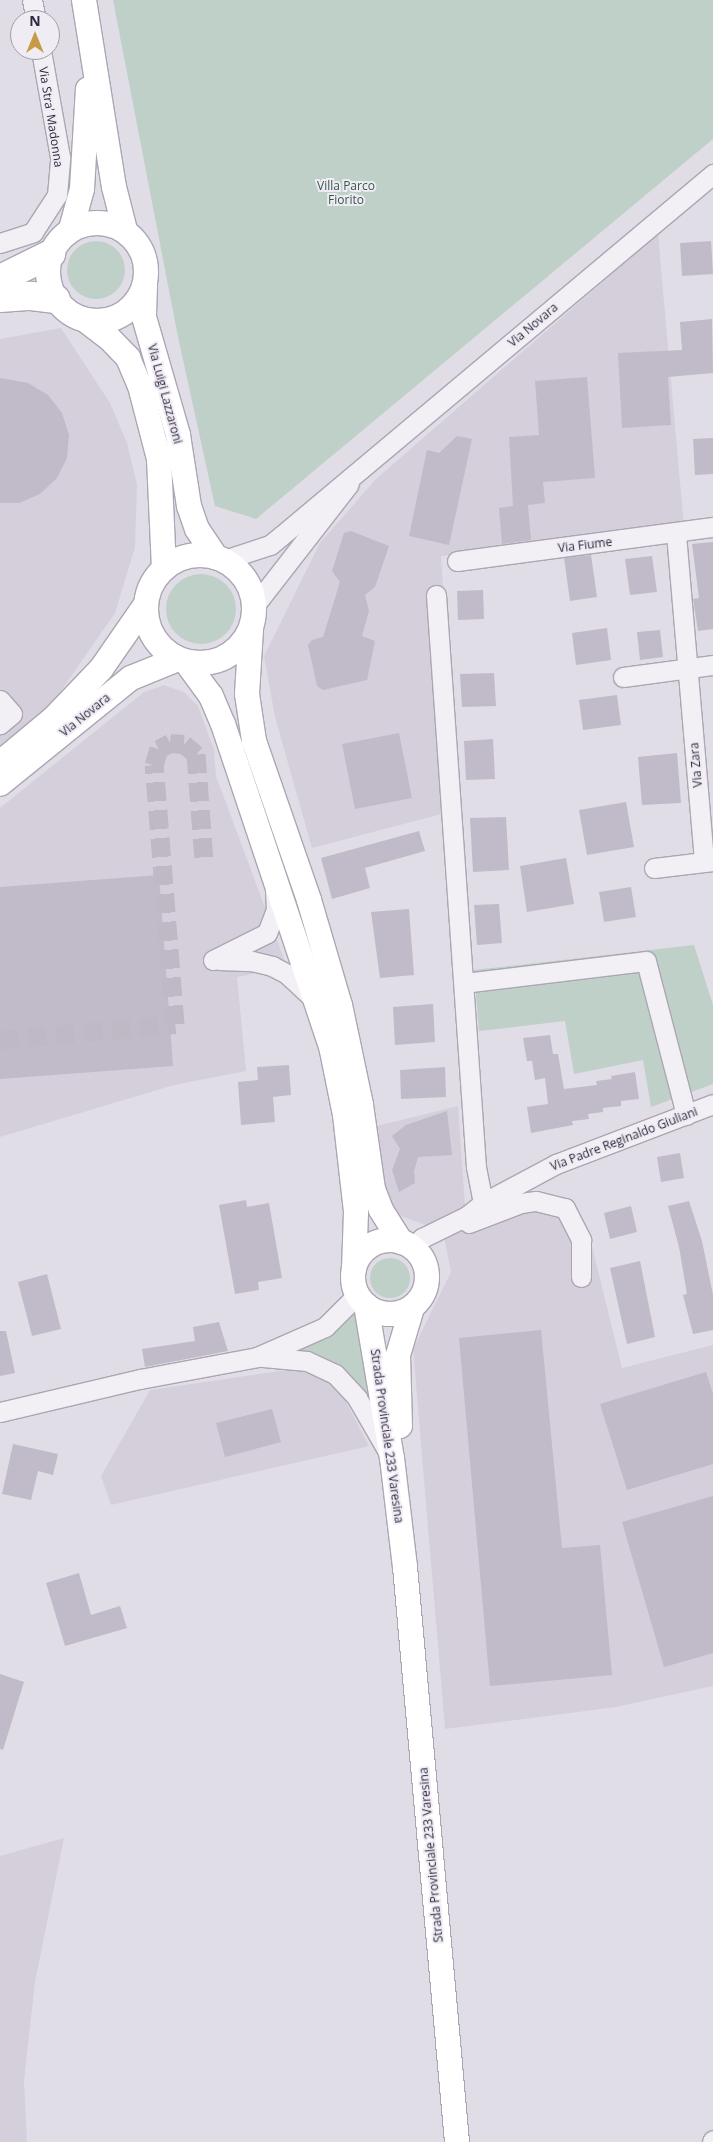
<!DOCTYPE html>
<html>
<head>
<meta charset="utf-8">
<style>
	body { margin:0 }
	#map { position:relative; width:713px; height:2142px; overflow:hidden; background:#e1dde6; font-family:"Open Sans",sans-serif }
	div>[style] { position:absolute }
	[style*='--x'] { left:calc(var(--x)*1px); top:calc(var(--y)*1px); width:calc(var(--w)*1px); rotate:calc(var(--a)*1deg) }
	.built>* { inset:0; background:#d4cfdb }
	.green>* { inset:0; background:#bed0c8 }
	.round { border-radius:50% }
	.building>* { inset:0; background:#c1bac9 }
	.minor-tunnel>* { height:19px; margin-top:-9.5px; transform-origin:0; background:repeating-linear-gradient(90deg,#beb9c4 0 19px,transparent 0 28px) }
	.roads { filter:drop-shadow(1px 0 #aca6b3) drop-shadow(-1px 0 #aca6b3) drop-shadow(0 1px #aca6b3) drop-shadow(0 -1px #aca6b3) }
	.minor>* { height:19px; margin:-9.5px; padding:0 9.5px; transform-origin:9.5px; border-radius:9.5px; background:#f2eff5 }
	.major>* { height:24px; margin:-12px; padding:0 12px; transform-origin:12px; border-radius:12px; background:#fff }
	.major>.ring { margin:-12px; padding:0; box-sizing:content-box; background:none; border:24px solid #fff; border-radius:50% }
	.highway>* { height:28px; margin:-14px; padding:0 14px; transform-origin:14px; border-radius:14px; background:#fff }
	span { translate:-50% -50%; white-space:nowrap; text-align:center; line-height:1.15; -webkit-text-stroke:4px #efecf4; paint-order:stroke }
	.street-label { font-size:12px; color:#30273c }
	.park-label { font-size:12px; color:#35574a }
	.north { position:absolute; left:10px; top:10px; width:50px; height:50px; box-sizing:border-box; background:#efecf4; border:1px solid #a39daa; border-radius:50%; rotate:0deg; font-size:14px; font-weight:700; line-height:20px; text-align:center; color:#30273c }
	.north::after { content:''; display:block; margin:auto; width:18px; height:22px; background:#c79b46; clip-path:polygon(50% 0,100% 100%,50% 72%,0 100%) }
</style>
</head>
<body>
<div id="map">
	<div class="built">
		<i style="clip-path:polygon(658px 234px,684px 527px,441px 556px,457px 810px,312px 848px,275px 717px,264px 656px,320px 543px,376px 479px)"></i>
		<i style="clip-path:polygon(61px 328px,110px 403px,127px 443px,137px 484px,135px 547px,115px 613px,38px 724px,0 751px,0 339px)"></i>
		<i style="clip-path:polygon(164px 685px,184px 692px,198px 706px,214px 750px,216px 776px,287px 967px,237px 977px,246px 1071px,174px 1085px,0 1137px,0 808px,144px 692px)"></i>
		<i style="clip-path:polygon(458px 1106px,466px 1220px,504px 1203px,575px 1211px,588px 1230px,622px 1368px,713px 1345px,713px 1686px,616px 1707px,445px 1729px,413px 1349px,451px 1272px,443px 1231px,395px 1214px,383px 1201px,373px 1127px)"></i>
		<i style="clip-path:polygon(294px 1369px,322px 1378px,343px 1396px,369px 1446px,111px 1505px,101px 1476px,150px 1390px)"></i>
		<i style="clip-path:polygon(64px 1838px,35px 1982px,24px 2081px,27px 2142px,0 2142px,0 1856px)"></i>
	</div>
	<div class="green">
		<i style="clip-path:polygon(113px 0,713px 0,713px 139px,256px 519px,215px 506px,178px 337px)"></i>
		<i class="round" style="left:67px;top:241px;width:58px;height:58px"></i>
		<i class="round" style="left:166px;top:574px;width:70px;height:70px"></i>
		<i style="clip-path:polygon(694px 945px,713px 1005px,713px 1084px,651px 1107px,643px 1060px,574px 1074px,565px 1021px,479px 1031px,474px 970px)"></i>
		<i class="round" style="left:370px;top:1258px;width:40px;height:40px"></i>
		<i style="clip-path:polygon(354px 1310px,361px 1326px,376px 1413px,291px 1350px,326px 1335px)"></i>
	</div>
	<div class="building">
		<i style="clip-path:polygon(711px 241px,713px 274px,682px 276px,680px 243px)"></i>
		<i style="clip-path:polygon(712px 319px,713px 373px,668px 377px,671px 425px,622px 428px,618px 353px,682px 350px,680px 322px)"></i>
		<i style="clip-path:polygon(587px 377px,595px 478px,543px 482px,545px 503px,528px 505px,531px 540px,502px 544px,499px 508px,513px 506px,509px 437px,539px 435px,535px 381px)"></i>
		<i style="clip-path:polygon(0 378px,28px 383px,48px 395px,62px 413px,69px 435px,67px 458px,57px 478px,40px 494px,19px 503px,0 503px)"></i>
		<i style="clip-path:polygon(457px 436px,472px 439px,449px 545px,409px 536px,427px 450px,439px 453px)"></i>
		<i style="clip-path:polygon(713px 438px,713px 474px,695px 475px,693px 439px)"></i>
		<i style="clip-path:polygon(351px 531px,389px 546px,375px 587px,365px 595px,369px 611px,362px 636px,375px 641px,367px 680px,323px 690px,317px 686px,308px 645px,312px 640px,323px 637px,340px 582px,332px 571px,344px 533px)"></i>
		<i style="clip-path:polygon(713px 542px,713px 629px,698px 631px,693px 599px,699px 598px,692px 544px)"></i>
		<i style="clip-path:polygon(591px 555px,597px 597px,570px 601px,564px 558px)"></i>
		<i style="clip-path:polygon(652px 556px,657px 592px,630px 595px,625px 559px)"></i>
		<i style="clip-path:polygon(483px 590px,484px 619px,458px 620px,457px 591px)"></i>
		<i style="clip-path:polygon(607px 628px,611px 660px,576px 665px,572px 633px)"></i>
		<i style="clip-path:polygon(660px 630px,663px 657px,640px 660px,637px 632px)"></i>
		<i style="clip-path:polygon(494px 673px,496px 706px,462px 707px,460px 674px)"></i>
		<i style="clip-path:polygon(617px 695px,621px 725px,583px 730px,579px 700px)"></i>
		<i style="clip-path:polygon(399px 733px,412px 798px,355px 809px,342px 744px)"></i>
		<i style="clip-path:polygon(493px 739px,495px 779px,466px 780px,464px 741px)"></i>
		<i style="clip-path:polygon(677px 753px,681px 803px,642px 805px,638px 757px)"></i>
		<i style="clip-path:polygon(626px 802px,634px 847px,587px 855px,579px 810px)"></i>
		<i style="clip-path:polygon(506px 817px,509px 870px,473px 872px,470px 818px)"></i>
		<i style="clip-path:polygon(419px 831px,425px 851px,365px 868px,370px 888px,332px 899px,321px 858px)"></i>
		<i style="clip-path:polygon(566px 858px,574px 904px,527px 912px,520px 866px)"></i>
		<i style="clip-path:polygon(159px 875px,173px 1066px,0 1079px,0 887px)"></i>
		<i style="clip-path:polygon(631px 887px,636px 917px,604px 922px,599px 892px)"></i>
		<i style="clip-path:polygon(499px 904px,502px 943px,477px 945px,474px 905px)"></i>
		<i style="clip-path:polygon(409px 909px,414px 975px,380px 978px,371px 912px)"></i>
		<i style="clip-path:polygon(433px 1004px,435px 1042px,395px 1045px,393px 1007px)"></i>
		<i style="clip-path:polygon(550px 1035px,553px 1054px,558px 1054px,564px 1089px,597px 1085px,596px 1081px,612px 1079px,611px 1076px,635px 1072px,639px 1099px,621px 1101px,621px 1106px,603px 1108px,603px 1112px,588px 1114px,589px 1119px,572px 1121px,573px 1125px,531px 1133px,527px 1107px,548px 1104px,545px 1078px,535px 1080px,532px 1061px,527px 1061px,523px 1038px)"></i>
		<i style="clip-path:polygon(289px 1065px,291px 1095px,273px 1097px,275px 1122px,241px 1125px,238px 1082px,258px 1080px,257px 1067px)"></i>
		<i style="clip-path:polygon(445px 1067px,446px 1097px,401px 1099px,400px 1070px)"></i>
		<i style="clip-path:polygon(447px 1111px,452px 1155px,418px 1157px,414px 1171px,415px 1183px,399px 1192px,392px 1170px,400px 1149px,392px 1136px,406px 1125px)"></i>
		<i style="clip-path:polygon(680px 1153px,684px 1178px,661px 1182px,657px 1157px)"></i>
		<i style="clip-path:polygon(246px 1200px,247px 1207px,269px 1203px,282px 1278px,258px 1282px,259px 1290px,235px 1294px,219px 1205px)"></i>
		<i style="clip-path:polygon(689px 1201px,702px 1241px,713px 1295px,713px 1330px,693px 1334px,683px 1295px,687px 1294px,679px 1247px,668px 1206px)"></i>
		<i style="clip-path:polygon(631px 1206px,637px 1232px,610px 1239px,604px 1213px)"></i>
		<i style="clip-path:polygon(640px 1261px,655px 1337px,627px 1344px,610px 1268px)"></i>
		<i style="clip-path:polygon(47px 1274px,61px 1329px,32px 1336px,18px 1282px)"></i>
		<i style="clip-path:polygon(219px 1322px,228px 1351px,145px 1367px,142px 1349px,195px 1341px,193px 1327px)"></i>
		<i style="clip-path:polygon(541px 1330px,562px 1548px,600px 1545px,612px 1675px,490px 1686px,459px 1338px)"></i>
		<i style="clip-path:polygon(0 1331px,6px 1331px,15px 1373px,0 1376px)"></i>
		<i style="clip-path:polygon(706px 1372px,713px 1394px,713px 1464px,627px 1490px,600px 1404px)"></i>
		<i style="clip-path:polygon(272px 1409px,281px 1442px,225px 1457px,216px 1423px)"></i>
		<i style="clip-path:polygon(13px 1444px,58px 1454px,53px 1475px,38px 1471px,31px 1500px,2px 1494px)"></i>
		<i style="clip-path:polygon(713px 1496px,713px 1653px,664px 1667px,622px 1522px)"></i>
		<i style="clip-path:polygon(79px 1573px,91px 1615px,120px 1606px,127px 1628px,65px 1646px,46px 1583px)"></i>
		<i style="clip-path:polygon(0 1674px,24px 1682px,3px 1750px,0 1749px)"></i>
	</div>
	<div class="minor-tunnel">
		<i style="--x:0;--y:1040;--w:176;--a:-5.2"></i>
		<i style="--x:175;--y:1024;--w:260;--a:-94.6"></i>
		<i style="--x:154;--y:765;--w:17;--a:-73"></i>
		<i style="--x:159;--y:749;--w:13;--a:-29"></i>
		<i style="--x:170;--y:743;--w:14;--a:4"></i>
		<i style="--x:184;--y:744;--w:16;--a:40"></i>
		<i style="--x:196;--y:754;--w:106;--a:85.7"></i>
	</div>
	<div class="roads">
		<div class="minor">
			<i style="--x:32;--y:0;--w:20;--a:79"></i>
			<i style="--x:0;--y:243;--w:35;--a:-18"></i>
			<i style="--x:33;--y:232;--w:44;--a:-57"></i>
			<i style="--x:57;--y:195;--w:38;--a:-85"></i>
			<i style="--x:60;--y:157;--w:109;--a:-100.1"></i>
			<i style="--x:676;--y:534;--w:329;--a:85.1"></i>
			<i style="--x:224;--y:560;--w:48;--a:-18.1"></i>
			<i style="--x:270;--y:545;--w:14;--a:-39"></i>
			<i style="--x:281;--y:536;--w:564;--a:-39.96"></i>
			<i style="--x:457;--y:561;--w:258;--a:-7.6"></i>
			<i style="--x:436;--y:595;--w:573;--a:86"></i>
			<i style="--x:476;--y:1167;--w:37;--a:79"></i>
			<i style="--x:255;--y:605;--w:153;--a:-52.2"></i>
			<i style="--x:623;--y:677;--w:91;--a:-7.6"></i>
			<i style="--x:0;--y:700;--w:18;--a:49"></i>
			<i style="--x:12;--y:714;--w:16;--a:140"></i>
			<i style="--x:654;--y:868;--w:59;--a:-6.8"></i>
			<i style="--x:213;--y:960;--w:60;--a:-26.6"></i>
			<i style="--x:267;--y:933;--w:25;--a:-69"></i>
			<i style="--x:276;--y:910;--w:20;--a:-93"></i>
			<i style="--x:219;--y:960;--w:33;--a:2"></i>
			<i style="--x:252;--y:961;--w:21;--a:14"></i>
			<i style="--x:272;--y:966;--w:17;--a:28"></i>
			<i style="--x:287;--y:974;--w:40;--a:43"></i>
			<i style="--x:464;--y:983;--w:183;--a:-6.9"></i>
			<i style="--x:646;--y:961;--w:159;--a:75.4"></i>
			<i style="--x:469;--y:1223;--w:56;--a:-21"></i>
			<i style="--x:521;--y:1203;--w:15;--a:-8"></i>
			<i style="--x:536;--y:1201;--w:30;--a:14"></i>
			<i style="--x:565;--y:1208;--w:36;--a:63"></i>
			<i style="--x:581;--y:1240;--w:37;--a:90"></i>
			<i style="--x:413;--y:1247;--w:13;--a:-45"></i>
			<i style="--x:422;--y:1238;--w:50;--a:-26.1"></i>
			<i style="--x:467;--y:1216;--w:21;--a:-39"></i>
			<i style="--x:483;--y:1203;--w:83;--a:-28.1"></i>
			<i style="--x:556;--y:1164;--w:168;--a:-20.9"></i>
			<i style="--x:263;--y:1357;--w:44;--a:5.2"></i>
			<i style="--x:307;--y:1361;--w:31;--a:25"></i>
			<i style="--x:335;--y:1374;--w:33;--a:47"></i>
			<i style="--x:357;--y:1398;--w:60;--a:60"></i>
			<i style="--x:0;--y:1412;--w:144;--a:-13.3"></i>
			<i style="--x:140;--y:1379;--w:119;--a:-10.6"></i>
			<i style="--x:257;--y:1357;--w:74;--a:-23.8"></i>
			<i style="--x:325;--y:1327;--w:45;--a:-45"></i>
			<i style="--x:712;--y:2142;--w:2;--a:-63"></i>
		</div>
		<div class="major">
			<i style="--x:84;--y:0;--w:189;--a:80.9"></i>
			<i style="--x:114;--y:187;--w:44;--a:75.7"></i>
			<i class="ring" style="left:48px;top:223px;width:74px;height:74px"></i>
			<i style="--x:71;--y:229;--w:41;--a:-74.6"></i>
			<i style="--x:82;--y:189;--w:100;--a:-86.6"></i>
			<i style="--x:145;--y:286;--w:31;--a:92"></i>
			<i style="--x:144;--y:317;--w:123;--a:73.9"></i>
			<i style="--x:178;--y:435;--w:72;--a:81.2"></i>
			<i style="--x:189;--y:506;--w:24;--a:71"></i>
			<i style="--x:197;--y:529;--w:34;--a:56"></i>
			<i style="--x:85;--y:320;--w:30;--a:37"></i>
			<i style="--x:109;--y:338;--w:28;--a:46"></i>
			<i style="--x:128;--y:358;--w:30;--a:67"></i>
			<i style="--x:140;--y:386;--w:75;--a:75.4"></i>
			<i style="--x:159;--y:459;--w:110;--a:87.4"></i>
			<i class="ring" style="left:146px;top:555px;width:84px;height:84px"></i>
			<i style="--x:251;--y:630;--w:64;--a:93.6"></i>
			<i style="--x:247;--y:694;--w:48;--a:81.5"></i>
			<i style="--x:254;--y:741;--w:168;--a:70.9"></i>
			<i style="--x:309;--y:900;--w:109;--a:73.6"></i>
			<i style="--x:340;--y:1005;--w:102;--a:78.1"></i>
			<i style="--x:361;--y:1105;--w:85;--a:81.9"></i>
			<i style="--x:373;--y:1189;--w:22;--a:69"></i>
			<i style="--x:381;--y:1210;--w:38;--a:58"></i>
			<i style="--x:186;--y:662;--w:42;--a:53.7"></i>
			<i style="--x:211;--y:696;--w:30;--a:67"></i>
			<i style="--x:223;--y:724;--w:340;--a:71.5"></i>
			<i style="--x:331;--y:1046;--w:70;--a:78.5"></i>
			<i style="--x:345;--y:1115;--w:98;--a:83.5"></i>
			<i style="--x:356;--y:1212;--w:57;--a:92"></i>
			<i style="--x:0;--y:763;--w:70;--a:-39.8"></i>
			<i style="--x:54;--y:718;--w:68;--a:-46.2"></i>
			<i style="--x:101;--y:669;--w:79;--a:-55.3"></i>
			<i style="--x:0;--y:784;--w:169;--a:-39"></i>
			<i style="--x:131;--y:678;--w:51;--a:-22"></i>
			<i class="ring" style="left:353px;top:1240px;width:50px;height:50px"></i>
			<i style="--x:366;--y:1305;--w:155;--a:80.4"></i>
			<i style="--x:392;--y:1458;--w:110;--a:83.2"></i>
			<i style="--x:405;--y:1567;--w:577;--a:84.83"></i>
			<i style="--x:400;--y:1426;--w:71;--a:-91.6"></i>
			<i style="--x:398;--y:1355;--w:49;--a:-73.4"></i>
		</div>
		<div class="highway">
			<i style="--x:0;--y:279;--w:57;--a:-26.1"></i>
			<i style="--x:0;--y:298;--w:31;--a:-4"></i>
			<i style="--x:31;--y:296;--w:25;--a:7"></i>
		</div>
	</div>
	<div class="street-label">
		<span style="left:51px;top:117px;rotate:81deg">Via Stra' Madonna</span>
		<span style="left:533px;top:325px;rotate:-40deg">Via Novara</span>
		<span style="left:165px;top:394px;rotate:75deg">Via Luigi Lazzaroni</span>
		<span style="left:585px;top:545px;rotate:-7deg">Via Fiume</span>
		<span style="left:85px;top:715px;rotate:-39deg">Via Novara</span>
		<span style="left:696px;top:765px;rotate:-95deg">Via Zara</span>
		<span style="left:624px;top:1139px;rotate:-21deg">Via Padre Reginaldo Giuliani</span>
		<span style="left:387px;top:1436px;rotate:82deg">Strada Provinciale 233 Varesina</span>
		<span style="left:431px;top:1855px;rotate:-95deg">Strada Provinciale 233 Varesina</span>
	</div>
	<div class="park-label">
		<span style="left:346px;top:193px">Villa Parco<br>Fiorito</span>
	</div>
	<div class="north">N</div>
</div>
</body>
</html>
